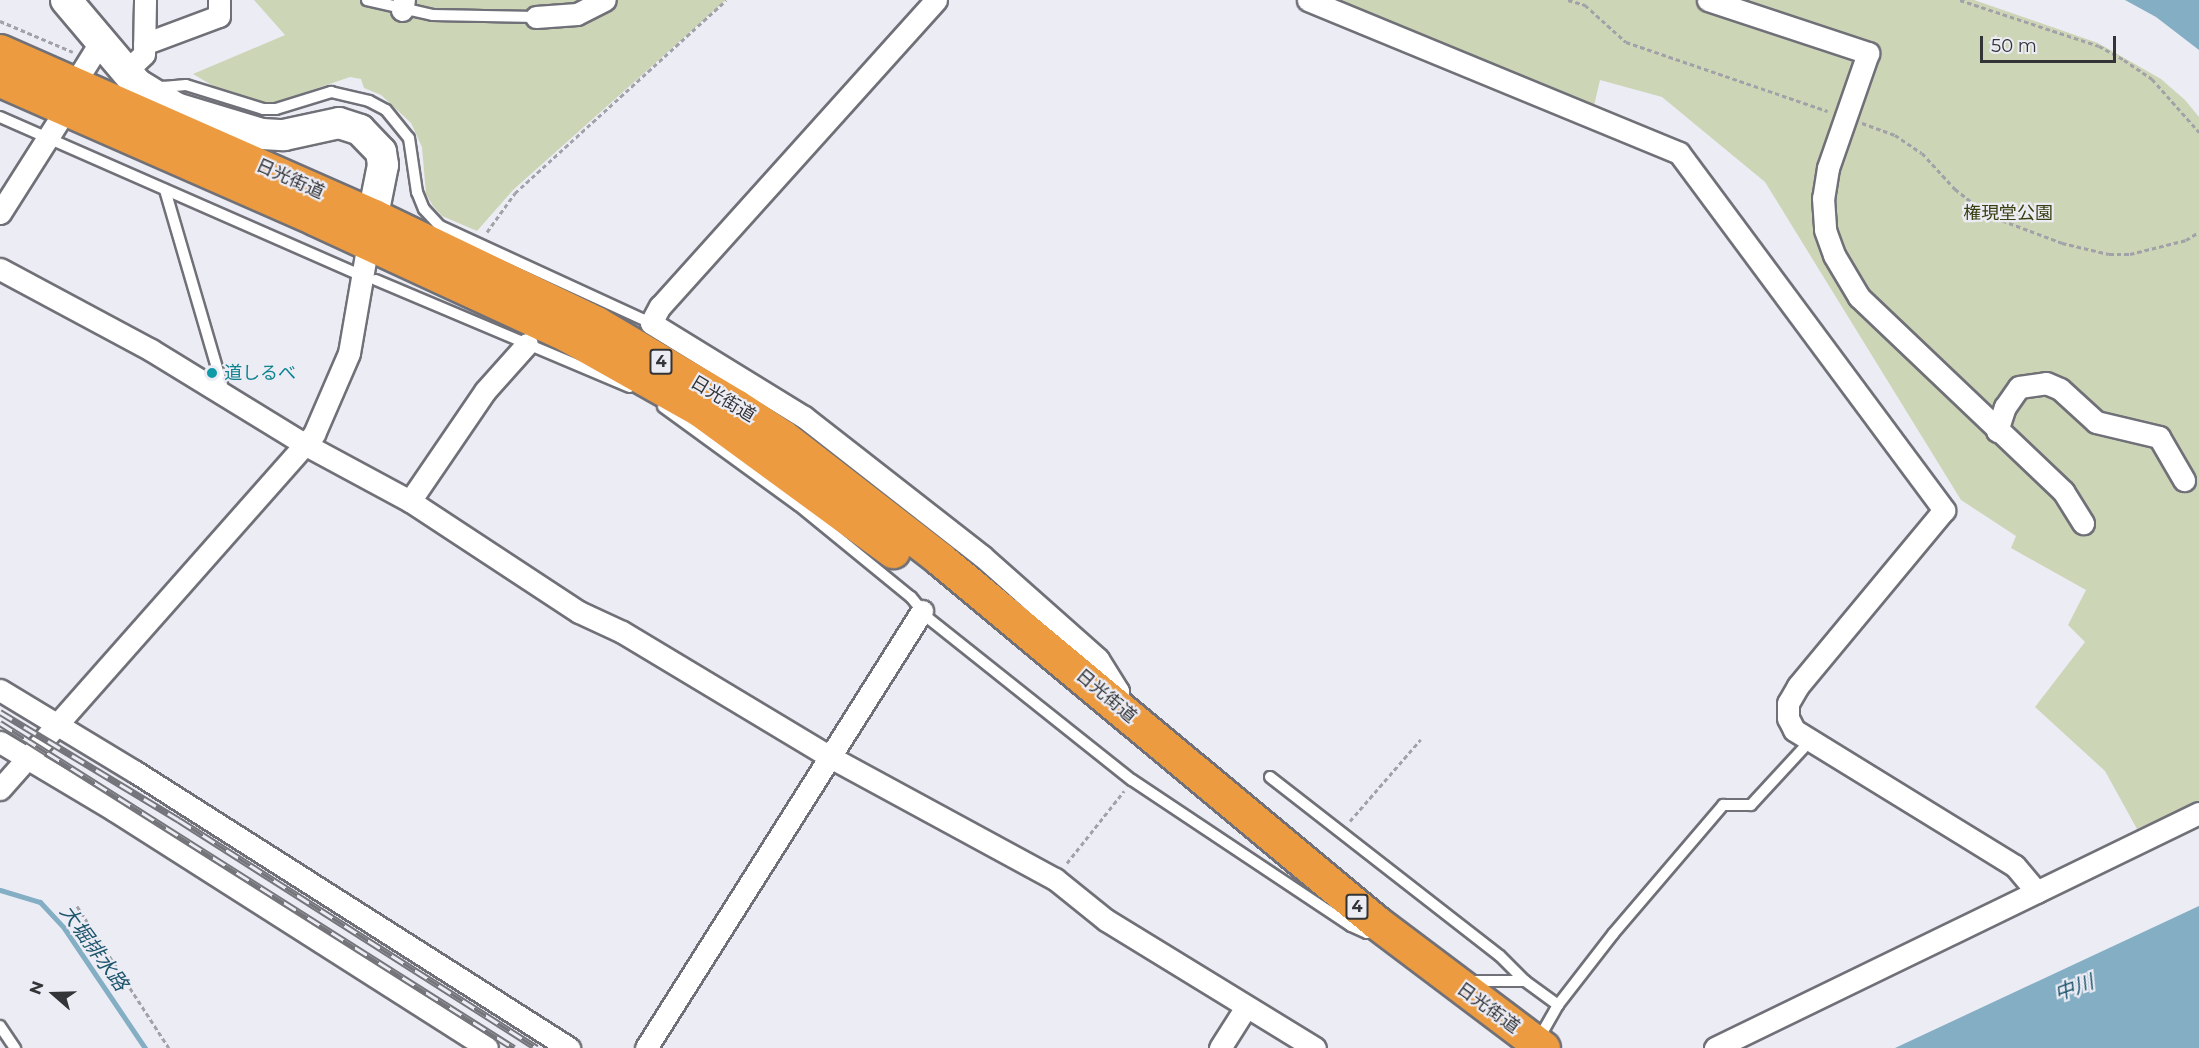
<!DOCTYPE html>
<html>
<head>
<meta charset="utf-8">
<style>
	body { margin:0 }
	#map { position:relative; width:2199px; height:1048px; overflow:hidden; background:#ececf5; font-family:Montserrat,"Noto Sans JP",sans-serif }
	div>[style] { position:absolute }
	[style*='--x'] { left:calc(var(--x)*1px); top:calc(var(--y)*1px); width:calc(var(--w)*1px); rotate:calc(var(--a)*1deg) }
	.green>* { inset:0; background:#cdd5b7 }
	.water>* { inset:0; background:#83aec3 }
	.stream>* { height:5px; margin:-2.5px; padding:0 2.5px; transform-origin:2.5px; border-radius:2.5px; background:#83aec3 }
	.path>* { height:3px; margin-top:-1.5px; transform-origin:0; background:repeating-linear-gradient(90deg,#a1a2a8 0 4.5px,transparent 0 7.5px) }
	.roads { filter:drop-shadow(2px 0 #707178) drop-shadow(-2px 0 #707178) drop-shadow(0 2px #707178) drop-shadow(0 -2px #707178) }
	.lane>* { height:10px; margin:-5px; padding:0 5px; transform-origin:5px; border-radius:5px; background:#fff }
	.street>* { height:21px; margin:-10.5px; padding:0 10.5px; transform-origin:10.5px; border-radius:10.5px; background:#fff }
	.secondary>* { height:30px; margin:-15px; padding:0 15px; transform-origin:15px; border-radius:15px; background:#fff }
	.highway>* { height:33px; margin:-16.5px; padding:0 16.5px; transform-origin:16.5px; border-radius:16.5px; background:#ec9b41 }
	.rail>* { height:7px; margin-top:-3.5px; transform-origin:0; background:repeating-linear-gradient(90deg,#ececf5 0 14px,#75767b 0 28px); box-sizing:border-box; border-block:2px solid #75767b }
	.dots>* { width:16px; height:16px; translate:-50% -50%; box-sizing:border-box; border:3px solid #ececf5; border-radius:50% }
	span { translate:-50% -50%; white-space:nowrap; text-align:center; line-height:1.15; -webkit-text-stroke:4.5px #ececf5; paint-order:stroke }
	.shield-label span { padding:2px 4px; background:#ececf5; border:2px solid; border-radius:4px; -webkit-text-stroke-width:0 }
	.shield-label { font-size:16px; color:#333437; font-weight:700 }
	.street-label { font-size:18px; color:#333437 }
	.park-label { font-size:18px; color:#384011 }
	.culture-label { font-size:18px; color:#0d838f }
	.left { translate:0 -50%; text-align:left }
	.water-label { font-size:20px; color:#1d556c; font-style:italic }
	.north { position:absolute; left:24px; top:964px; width:60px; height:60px; -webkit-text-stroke:4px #ececf5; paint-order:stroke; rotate:290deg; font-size:16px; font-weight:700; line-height:24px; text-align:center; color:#333437 }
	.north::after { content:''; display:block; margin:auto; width:21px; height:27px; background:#333437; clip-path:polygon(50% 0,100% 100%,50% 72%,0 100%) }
	.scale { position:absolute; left:1980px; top:36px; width:136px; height:27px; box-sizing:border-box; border:3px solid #333437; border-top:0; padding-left:8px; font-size:18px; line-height:21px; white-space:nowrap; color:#333437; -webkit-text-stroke:4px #ececf5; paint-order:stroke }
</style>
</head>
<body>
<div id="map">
	<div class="green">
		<i style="clip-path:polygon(254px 0,726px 0,513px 190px,477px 231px,442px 216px,433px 206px,426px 194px,422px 147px,411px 123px,381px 95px,364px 88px,361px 79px,350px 77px,271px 104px,215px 87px,193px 74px,285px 35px)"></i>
		<i style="clip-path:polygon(1330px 0,1974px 0,2098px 43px,2161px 79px,2185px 100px,2199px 117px,2199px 801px,2137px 829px,2105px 771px,2035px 707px,2085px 642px,2068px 625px,2086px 590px,2011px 548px,2016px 536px,1961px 500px,1765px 182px,1662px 97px,1600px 80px,1594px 106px)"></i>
	</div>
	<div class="water">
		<i style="clip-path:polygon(2125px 0,2199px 0,2199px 50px,2156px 17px)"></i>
		<i style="clip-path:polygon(2199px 906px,2199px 1048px,1895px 1048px)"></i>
	</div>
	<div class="stream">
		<i style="--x:0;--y:890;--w:42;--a:16.7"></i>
		<i style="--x:40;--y:902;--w:35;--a:47"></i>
		<i style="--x:64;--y:928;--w:145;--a:56"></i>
	</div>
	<div class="path">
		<i style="--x:1568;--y:0;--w:18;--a:16"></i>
		<i style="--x:1585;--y:5;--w:55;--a:42.1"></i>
		<i style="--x:1626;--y:42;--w:213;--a:18.9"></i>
		<i style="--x:1960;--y:0;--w:146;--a:18.3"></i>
		<i style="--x:2099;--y:46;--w:29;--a:29"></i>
		<i style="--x:2124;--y:60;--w:34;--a:34"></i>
		<i style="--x:2152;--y:79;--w:71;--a:48.4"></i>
		<i style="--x:0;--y:21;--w:79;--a:23"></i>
		<i style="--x:1862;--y:123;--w:35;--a:20"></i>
		<i style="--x:1895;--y:135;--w:32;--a:34"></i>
		<i style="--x:1922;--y:153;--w:49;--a:47.5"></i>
		<i style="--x:1955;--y:189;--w:42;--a:38.2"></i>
		<i style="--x:1988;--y:215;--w:79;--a:20.7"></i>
		<i style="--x:2062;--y:243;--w:48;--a:13.2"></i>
		<i style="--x:2109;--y:254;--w:21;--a:0"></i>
		<i style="--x:2130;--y:254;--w:58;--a:-14"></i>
		<i style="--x:2186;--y:240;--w:15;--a:-32"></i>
		<i style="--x:487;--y:232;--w:48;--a:-54.3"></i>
		<i style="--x:515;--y:193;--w:286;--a:-42.4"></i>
		<i style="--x:1350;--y:821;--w:108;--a:-49.1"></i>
		<i style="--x:1067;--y:863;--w:92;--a:-51.6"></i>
		<i style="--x:77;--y:906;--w:169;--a:57.1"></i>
	</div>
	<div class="roads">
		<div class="lane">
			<i style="--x:367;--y:0;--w:68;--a:12.8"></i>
			<i style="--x:433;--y:15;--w:103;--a:1.1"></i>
			<i style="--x:156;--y:92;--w:9;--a:-36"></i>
			<i style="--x:163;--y:87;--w:23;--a:-5"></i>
			<i style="--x:186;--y:85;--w:81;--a:17.3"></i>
			<i style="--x:263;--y:109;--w:13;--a:0"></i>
			<i style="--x:276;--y:109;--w:58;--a:-17.2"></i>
			<i style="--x:331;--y:92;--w:39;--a:13"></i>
			<i style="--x:369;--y:101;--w:19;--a:28"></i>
			<i style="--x:386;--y:110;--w:36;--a:51"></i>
			<i style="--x:409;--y:138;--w:55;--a:81.6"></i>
			<i style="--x:417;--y:192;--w:18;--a:68"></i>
			<i style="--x:424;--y:209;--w:23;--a:47"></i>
			<i style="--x:440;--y:226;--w:232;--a:24.7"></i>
			<i style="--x:0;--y:117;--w:386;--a:23.7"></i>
			<i style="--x:165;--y:190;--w:210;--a:73.7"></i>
			<i style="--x:376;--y:280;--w:275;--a:22.9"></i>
			<i style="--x:663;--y:407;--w:167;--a:36"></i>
			<i style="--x:798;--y:505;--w:146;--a:39.2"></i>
			<i style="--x:911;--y:597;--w:27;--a:51"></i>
			<i style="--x:928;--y:618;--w:260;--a:38.5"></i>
			<i style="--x:1132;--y:780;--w:263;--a:33.7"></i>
			<i style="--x:1351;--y:926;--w:17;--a:24"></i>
			<i style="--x:1367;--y:933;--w:6;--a:-51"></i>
			<i style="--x:1270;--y:777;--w:291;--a:37.9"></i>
			<i style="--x:1500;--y:956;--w:35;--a:45"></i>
			<i style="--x:1469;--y:981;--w:56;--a:0"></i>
			<i style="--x:1525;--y:981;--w:41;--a:36"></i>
			<i style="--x:1558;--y:1005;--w:40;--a:119.7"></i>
			<i style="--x:1558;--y:1005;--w:90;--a:-52.2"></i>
			<i style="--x:1613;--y:934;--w:170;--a:-49.5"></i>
			<i style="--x:1723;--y:805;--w:28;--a:0"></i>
			<i style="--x:1751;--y:805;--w:88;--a:-47.3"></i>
			<i style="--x:0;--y:1026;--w:27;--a:56"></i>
		</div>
		<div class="street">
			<i style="--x:936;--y:0;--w:412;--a:132"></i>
			<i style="--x:660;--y:306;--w:19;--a:118"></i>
			<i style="--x:651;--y:323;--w:180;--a:31.6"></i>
			<i style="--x:804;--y:417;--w:226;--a:38"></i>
			<i style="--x:982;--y:556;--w:155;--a:41.6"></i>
			<i style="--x:1098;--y:659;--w:38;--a:58"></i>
			<i style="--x:1118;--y:691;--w:19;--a:108"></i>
			<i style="--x:1308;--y:0;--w:401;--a:22.4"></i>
			<i style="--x:1679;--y:153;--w:445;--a:53.4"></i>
			<i style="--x:1944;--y:510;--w:229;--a:129.7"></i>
			<i style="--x:1798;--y:686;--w:20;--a:120"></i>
			<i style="--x:1788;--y:703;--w:15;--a:90"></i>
			<i style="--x:1788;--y:718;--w:13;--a:63"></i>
			<i style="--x:1794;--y:730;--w:259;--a:31.6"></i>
			<i style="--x:2015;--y:866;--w:34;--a:50"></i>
			<i style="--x:1708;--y:0;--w:169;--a:18.3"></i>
			<i style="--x:1868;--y:53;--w:122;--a:109.2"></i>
			<i style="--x:1828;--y:168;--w:30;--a:99"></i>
			<i style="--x:1823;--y:198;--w:32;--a:86"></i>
			<i style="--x:1825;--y:230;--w:27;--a:70"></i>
			<i style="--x:1834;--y:255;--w:49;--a:59.2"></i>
			<i style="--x:1859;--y:297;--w:282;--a:43.6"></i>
			<i style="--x:2063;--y:491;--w:38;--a:58"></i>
			<i style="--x:402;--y:10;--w:10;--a:-79"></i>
			<i style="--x:536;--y:17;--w:41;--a:-4.2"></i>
			<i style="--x:577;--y:14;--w:31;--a:-27"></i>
			<i style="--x:144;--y:44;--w:80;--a:-20.5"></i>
			<i style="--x:219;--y:16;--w:16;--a:-90"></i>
			<i style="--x:127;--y:70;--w:23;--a:-43"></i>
			<i style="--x:144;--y:54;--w:54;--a:-88.9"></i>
			<i style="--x:81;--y:73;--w:39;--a:-58"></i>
			<i style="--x:0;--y:213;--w:110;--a:-57.6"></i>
			<i style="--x:0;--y:269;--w:171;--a:28.2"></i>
			<i style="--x:151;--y:350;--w:182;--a:31.5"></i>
			<i style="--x:306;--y:445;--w:118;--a:28.3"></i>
			<i style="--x:410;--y:501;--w:202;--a:33.3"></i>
			<i style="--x:579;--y:612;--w:47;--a:24.9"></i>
			<i style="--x:622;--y:632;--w:245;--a:31"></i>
			<i style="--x:832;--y:758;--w:254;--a:28.5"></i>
			<i style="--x:1055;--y:879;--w:65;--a:38.8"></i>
			<i style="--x:1106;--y:920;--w:245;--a:31.5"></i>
			<i style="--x:1997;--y:431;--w:25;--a:-72"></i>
			<i style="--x:2005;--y:407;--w:24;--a:-55"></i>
			<i style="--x:2019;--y:387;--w:27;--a:-8"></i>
			<i style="--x:2046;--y:383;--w:15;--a:23"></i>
			<i style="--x:2060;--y:389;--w:49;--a:42.5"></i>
			<i style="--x:2096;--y:422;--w:65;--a:13.4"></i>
			<i style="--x:2159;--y:437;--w:50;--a:59.8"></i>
			<i style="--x:410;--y:501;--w:133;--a:-55.7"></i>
			<i style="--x:485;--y:391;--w:63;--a:-48.2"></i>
			<i style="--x:0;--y:690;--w:157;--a:31.2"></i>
			<i style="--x:134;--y:771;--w:516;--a:32.49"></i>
			<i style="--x:0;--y:742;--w:133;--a:30.8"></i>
			<i style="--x:114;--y:810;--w:442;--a:32.5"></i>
			<i style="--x:0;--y:789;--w:474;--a:-48.5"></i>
			<i style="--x:314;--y:434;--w:88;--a:-66.6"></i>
			<i style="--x:349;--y:353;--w:112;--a:-80.2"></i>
			<i style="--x:646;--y:1048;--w:517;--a:-57.72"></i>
			<i style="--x:1220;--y:1048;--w:49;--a:-57.6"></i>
			<i style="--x:1715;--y:1048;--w:538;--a:-25.9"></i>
		</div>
		<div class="secondary">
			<i style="--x:66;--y:0;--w:110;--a:49.8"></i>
			<i style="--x:137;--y:84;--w:46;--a:31.6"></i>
			<i style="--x:176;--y:108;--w:90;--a:16.8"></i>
			<i style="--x:262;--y:134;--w:22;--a:3"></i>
			<i style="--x:284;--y:135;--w:56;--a:-12.3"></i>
			<i style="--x:339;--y:123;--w:22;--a:18"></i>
			<i style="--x:360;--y:130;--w:30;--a:46"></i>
			<i style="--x:381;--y:152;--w:13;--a:81"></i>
			<i style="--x:383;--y:165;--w:76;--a:101.3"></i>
		</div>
		<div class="highway">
			<i style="--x:0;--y:51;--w:409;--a:23.8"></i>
			<i style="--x:374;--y:216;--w:246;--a:25.7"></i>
			<i style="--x:596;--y:323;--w:163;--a:30.7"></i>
			<i style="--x:736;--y:406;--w:56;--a:33.4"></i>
			<i style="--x:783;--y:437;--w:199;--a:37.8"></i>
			<i style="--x:940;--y:559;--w:567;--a:39.78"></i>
			<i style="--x:1376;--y:922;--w:209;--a:37"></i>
			<i style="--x:0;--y:80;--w:345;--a:23.7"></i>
			<i style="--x:316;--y:219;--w:277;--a:24.8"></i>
			<i style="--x:567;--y:335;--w:153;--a:29.4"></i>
			<i style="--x:700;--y:410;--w:239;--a:36.2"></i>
		</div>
	</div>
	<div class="rail">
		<i style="--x:0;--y:712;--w:209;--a:31.1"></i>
		<i style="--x:179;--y:820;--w:424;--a:32.5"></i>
		<i style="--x:0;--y:723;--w:608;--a:32.3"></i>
	</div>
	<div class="dots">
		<i style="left:212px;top:373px;background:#0f9aa8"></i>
	</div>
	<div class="shield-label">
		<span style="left:661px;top:362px">4</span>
		<span style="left:1357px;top:907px">4</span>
	</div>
	<div class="street-label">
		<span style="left:290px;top:179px;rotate:24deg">日光街道</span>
		<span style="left:723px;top:399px;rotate:31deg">日光街道</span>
		<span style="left:1106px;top:696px;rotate:40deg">日光街道</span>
		<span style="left:1488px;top:1008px;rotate:36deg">日光街道</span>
	</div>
	<div class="park-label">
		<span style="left:2008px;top:213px">権現堂公園</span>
	</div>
	<div class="culture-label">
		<span class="left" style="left:224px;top:373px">道しるべ</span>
	</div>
	<div class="water-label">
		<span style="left:94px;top:948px;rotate:54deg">大堀排水路</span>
		<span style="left:2074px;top:988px;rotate:-20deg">中川</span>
	</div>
	<div class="north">N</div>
	<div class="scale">50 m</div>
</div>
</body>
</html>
